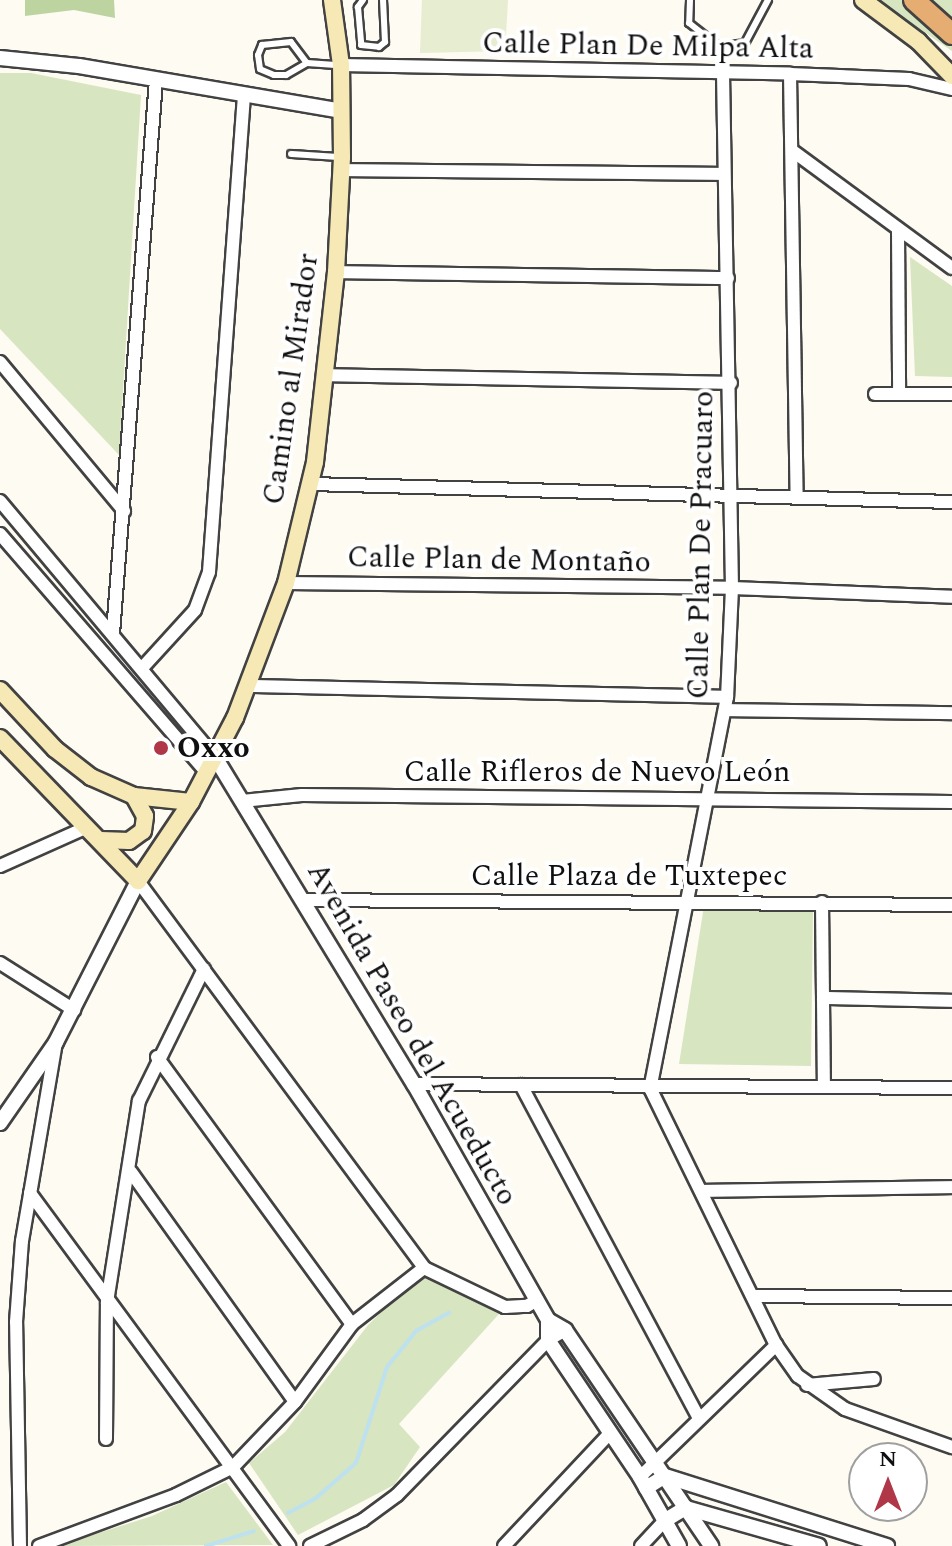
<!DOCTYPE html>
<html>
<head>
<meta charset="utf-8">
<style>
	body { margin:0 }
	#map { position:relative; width:952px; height:1546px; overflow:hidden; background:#fefbf3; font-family:Spectral,serif }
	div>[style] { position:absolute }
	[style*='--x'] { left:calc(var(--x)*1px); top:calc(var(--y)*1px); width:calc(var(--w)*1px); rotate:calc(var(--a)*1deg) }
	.green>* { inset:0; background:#d7e5c0 }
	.forest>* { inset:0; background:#bdd4a1 }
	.pitch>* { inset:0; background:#e6edd1 }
	.stream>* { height:4px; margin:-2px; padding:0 2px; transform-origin:2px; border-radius:2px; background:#bde1ef }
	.roads { filter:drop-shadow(2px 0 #424242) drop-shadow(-2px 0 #424242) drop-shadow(0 2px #424242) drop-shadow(0 -2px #424242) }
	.service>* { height:6px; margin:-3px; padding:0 3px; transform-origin:3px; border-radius:3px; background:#fff }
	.minor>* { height:12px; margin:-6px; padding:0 6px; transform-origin:6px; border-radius:6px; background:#fff }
	.tertiary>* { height:14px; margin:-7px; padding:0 7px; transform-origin:7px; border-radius:7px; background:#fff }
	.secondary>* { height:16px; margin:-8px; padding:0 8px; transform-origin:8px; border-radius:8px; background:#f6e9b6 }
	.trunk>* { height:20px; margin:-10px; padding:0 10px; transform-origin:10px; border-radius:10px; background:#e6ad72 }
	.dots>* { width:22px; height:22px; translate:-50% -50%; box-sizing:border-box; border:4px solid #fff; border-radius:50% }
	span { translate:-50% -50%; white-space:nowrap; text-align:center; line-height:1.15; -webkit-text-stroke:8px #fff; paint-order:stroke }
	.street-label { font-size:30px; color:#0f0f0f }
	.poi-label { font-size:30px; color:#0f0f0f; font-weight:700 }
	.left { translate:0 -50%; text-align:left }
	.north { position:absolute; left:848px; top:1442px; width:80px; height:80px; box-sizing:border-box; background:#fff; border:2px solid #9f9f9f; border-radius:50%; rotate:0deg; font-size:22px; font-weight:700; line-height:32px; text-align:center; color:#0f0f0f }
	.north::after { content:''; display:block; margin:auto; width:28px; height:36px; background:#b03748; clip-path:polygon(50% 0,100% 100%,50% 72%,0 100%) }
</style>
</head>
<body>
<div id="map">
	<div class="green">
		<i style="clip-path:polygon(879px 0,952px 0,952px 51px,893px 11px)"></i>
		<i style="clip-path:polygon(0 73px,31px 73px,141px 95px,119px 455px,0 329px)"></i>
		<i style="clip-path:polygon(910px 257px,952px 286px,952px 377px,915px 376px)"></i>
		<i style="clip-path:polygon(704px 906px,813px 908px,811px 1066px,679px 1064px)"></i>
		<i style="clip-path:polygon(427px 1268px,489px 1300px,499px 1314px,399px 1424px,420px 1447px,394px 1485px,298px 1535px,249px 1463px,285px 1432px,368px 1325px)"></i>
		<i style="clip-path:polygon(226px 1482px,273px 1545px,58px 1546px,152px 1516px)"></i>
	</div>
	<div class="forest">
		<i style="clip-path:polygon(25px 0,114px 0,115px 18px,74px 10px,25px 16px)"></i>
	</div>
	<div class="pitch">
		<i style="clip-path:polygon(422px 0,508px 0,505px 51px,420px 53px)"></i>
	</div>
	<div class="stream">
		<i style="--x:288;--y:1513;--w:32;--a:-28"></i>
		<i style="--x:316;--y:1498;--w:53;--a:-41.2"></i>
		<i style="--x:356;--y:1463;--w:101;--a:-72.1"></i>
		<i style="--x:387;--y:1367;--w:46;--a:-51.1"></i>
		<i style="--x:416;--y:1331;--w:38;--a:-29"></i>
		<i style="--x:206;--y:1546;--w:50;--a:-17.4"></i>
	</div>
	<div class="roads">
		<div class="service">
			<i style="--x:363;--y:0;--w:9;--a:126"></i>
			<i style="--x:358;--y:7;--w:38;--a:85"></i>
			<i style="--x:361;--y:45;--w:18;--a:6"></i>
			<i style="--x:379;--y:47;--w:8;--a:-40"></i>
			<i style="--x:385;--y:42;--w:42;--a:-92.7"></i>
			<i style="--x:690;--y:0;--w:23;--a:92"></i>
			<i style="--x:689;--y:23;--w:37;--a:38"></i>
			<i style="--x:718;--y:46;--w:27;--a:-6"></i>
			<i style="--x:745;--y:43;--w:49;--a:-61.9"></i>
			<i style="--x:307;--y:63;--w:24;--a:150"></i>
			<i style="--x:286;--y:75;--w:12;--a:180"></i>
			<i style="--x:274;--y:75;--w:15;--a:-157"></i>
			<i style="--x:260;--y:69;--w:14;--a:-98"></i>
			<i style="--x:258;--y:55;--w:11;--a:-68"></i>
			<i style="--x:262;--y:45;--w:29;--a:-6"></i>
			<i style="--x:291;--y:42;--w:26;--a:53"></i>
			<i style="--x:307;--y:63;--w:32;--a:4"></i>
			<i style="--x:291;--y:154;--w:48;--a:3.6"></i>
		</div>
		<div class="minor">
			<i style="--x:341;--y:65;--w:449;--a:1.1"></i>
			<i style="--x:790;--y:74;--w:119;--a:2.4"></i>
			<i style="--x:909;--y:79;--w:44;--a:13.1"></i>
			<i style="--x:723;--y:73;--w:515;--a:89"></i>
			<i style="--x:732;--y:588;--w:109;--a:92.6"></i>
			<i style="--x:727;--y:697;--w:399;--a:101.1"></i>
			<i style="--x:650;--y:1088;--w:286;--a:63.9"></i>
			<i style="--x:776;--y:1345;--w:38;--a:55"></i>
			<i style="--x:798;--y:1376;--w:57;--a:35.1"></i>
			<i style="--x:845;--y:1409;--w:114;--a:19.6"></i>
			<i style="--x:790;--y:74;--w:424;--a:89.1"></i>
			<i style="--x:794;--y:152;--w:196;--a:36.3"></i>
			<i style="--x:342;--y:170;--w:382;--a:0.6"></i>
			<i style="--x:898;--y:231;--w:163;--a:89.6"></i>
			<i style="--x:336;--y:272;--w:392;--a:0.9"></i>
			<i style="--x:0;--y:362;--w:194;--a:50.2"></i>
			<i style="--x:324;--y:375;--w:407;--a:1.1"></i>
			<i style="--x:875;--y:394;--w:77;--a:0"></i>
			<i style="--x:311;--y:484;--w:641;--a:1.61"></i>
			<i style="--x:0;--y:501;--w:334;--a:50"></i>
			<i style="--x:0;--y:534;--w:313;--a:49.1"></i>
			<i style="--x:286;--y:583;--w:446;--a:0.6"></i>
			<i style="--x:732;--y:588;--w:220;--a:2.3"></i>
			<i style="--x:113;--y:633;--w:554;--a:-85.55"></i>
			<i style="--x:143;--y:667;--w:77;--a:-47.6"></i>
			<i style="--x:195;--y:610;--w:40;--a:-69.8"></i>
			<i style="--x:209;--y:572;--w:476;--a:-85.8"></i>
			<i style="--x:249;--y:686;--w:478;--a:1.3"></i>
			<i style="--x:725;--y:710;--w:227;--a:0.8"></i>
			<i style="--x:242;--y:801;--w:60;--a:-5.7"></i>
			<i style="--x:302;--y:795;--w:650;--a:0.62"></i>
			<i style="--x:0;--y:866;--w:95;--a:-24.1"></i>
			<i style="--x:138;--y:881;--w:481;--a:53.5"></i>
			<i style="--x:305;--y:900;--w:647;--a:0.44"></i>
			<i style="--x:822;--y:902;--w:183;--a:89.4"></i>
			<i style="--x:0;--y:963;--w:88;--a:32.4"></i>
			<i style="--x:823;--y:998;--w:129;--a:1.3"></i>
			<i style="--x:157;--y:1057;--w:331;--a:53.9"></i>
			<i style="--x:414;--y:1084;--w:538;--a:0.43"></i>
			<i style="--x:521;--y:1085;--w:378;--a:61.9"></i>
			<i style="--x:131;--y:1172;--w:282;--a:54.5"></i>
			<i style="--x:703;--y:1191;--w:249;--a:-0.9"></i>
			<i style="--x:30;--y:1193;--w:438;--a:53.7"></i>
			<i style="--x:756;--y:1296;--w:196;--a:0.6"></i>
			<i style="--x:807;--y:1385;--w:67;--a:-5.1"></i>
			<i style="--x:106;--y:1439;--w:137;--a:-89.6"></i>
			<i style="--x:107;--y:1302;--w:204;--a:-81"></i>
			<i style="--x:139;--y:1101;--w:147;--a:-63.8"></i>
			<i style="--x:640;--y:1477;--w:190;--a:-44.1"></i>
			<i style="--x:20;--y:1546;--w:224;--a:-91"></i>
			<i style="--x:16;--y:1322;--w:81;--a:-85.8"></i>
			<i style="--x:22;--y:1241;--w:202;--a:-80.3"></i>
			<i style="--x:39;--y:1546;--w:146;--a:-20.4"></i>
			<i style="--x:176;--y:1495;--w:64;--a:-26.2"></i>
			<i style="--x:233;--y:1467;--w:90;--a:-46.4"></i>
			<i style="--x:295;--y:1402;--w:97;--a:-53.8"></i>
			<i style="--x:352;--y:1324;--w:91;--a:-37.9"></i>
			<i style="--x:424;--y:1268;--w:90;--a:25.7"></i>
			<i style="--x:505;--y:1307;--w:22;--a:-3"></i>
			<i style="--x:527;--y:1306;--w:12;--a:-31"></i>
			<i style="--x:310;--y:1546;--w:59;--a:-26.1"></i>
			<i style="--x:363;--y:1520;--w:42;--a:-36.3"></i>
			<i style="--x:397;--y:1495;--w:216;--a:-45.7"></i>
			<i style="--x:548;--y:1340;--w:20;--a:-30"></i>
			<i style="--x:504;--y:1546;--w:155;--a:-46.8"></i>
			<i style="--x:641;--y:1546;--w:34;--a:-47"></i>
		</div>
		<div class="tertiary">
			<i style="--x:0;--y:58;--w:79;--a:5.8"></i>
			<i style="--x:79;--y:66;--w:267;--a:9.7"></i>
			<i style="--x:215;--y:757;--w:383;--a:58.7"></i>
			<i style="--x:414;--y:1084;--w:271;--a:60.4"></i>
			<i style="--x:548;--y:1320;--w:20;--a:90"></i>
			<i style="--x:548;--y:1340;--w:165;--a:56.1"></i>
			<i style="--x:640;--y:1477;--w:79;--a:60.5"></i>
			<i style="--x:0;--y:1123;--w:98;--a:-55.3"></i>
			<i style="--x:56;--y:1042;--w:181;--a:-63"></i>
			<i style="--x:548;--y:1320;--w:20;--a:30"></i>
			<i style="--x:565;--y:1330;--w:261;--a:55.9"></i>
			<i style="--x:646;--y:1488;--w:22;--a:-32"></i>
			<i style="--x:665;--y:1476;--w:233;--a:17.5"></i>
			<i style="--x:664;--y:1521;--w:26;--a:-31"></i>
			<i style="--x:686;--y:1508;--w:138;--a:15.9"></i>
		</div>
		<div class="secondary">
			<i style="--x:863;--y:0;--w:69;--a:36.7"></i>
			<i style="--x:918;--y:41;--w:49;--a:45.8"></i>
			<i style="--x:0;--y:690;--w:81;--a:47"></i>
			<i style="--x:55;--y:749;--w:46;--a:37.9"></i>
			<i style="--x:91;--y:777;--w:47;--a:23.8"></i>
			<i style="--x:134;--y:796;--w:57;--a:6"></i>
			<i style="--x:0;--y:738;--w:199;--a:46"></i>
			<i style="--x:138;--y:881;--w:95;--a:-56.1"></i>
			<i style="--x:191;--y:802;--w:95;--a:-62.4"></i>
			<i style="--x:235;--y:718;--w:144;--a:-69.3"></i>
			<i style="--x:286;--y:583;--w:124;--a:-76.5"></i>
			<i style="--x:315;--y:462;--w:191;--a:-83.7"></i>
			<i style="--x:336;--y:272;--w:115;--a:-87"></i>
			<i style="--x:342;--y:157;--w:92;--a:-90.6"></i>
			<i style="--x:341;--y:65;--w:66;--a:-97.9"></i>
			<i style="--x:101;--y:840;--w:28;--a:2"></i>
			<i style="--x:129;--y:841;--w:17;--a:-36"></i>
			<i style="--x:143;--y:831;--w:15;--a:-82"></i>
			<i style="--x:145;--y:816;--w:23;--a:-119"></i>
		</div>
		<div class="trunk">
			<i style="--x:914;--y:0;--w:51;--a:41.8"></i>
		</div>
	</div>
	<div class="dots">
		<i style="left:161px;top:748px;background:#b03748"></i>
	</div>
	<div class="street-label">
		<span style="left:648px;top:46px;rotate:1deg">Calle Plan De Milpa Alta</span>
		<span style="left:291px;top:379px;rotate:-82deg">Camino al Mirador</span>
		<span style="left:701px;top:545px;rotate:-89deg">Calle Plan De Pracuaro</span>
		<span style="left:499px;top:560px;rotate:1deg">Calle Plan de Montaño</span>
		<span style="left:597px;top:772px">Calle Rifleros de Nuevo León</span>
		<span style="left:629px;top:876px">Calle Plaza de Tuxtepec</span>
		<span style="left:412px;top:1034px;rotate:60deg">Avenida Paseo del Acueducto</span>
	</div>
	<div class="poi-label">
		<span class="left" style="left:177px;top:748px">Oxxo</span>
	</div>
	<div class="north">N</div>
</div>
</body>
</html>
